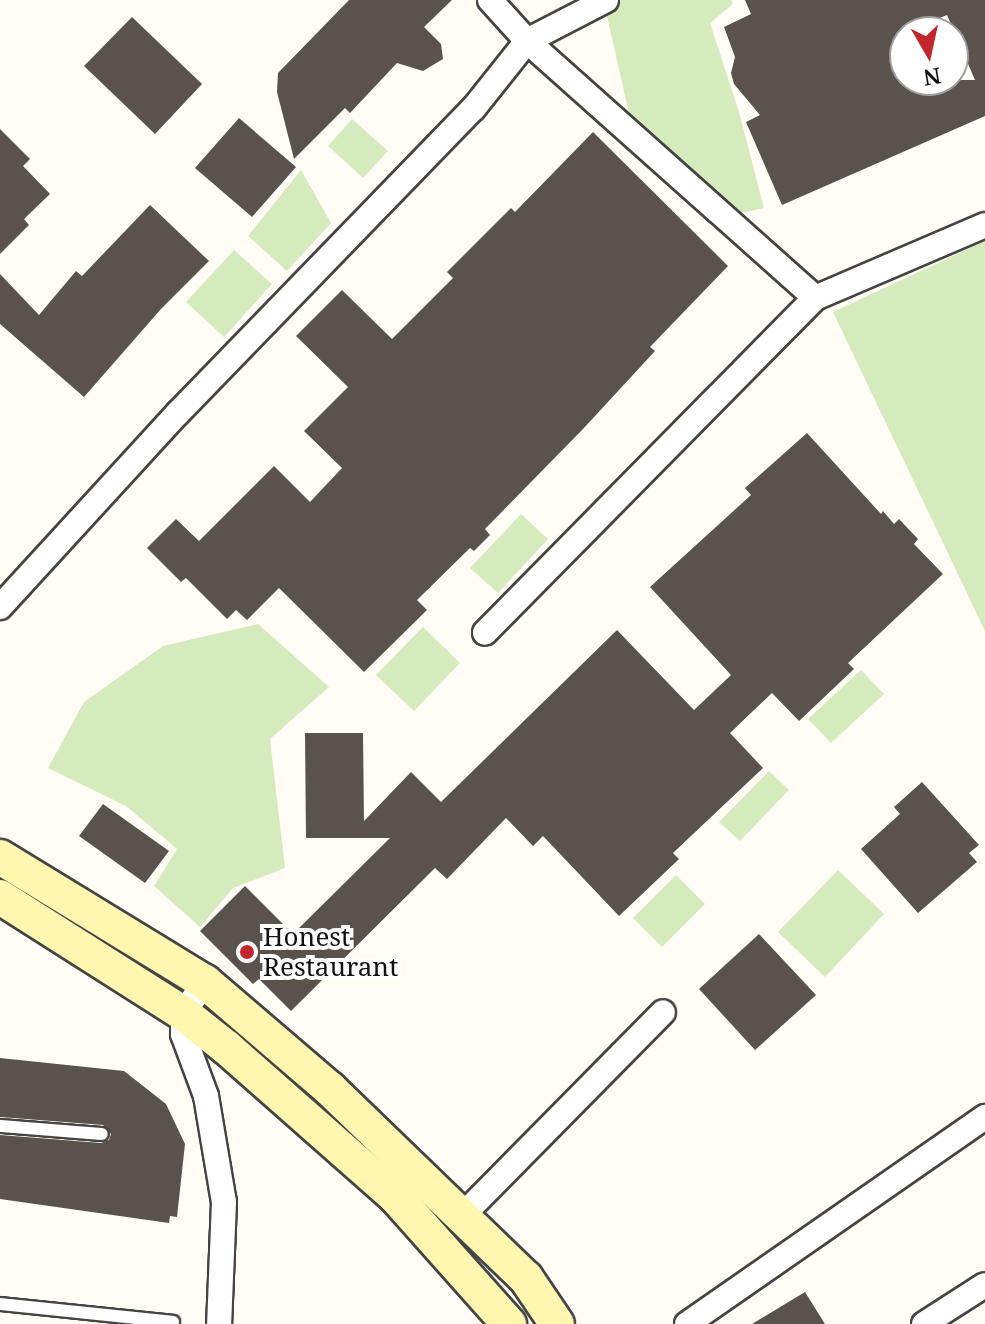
<!DOCTYPE html>
<html>
<head>
<meta charset="utf-8">
<style>
	body { margin:0 }
	#map { position:relative; width:985px; height:1324px; overflow:hidden; background:#fffdf5; font-family:"Noto Serif",serif }
	div>[style] { position:absolute }
	[style*='--x'] { left:calc(var(--x)*1px); top:calc(var(--y)*1px); width:calc(var(--w)*1px); rotate:calc(var(--a)*1deg) }
	.green>* { inset:0; background:#d5ebbd }
	.building>* { inset:0; background:#5a524d }
	.roads { filter:drop-shadow(2px 0 #444) drop-shadow(-2px 0 #444) drop-shadow(0 2px #444) drop-shadow(0 -2px #444) }
	.lane>* { height:12px; margin:-6px; padding:0 6px; transform-origin:6px; border-radius:6px; background:#fff }
	.street>* { height:24px; margin:-12px; padding:0 12px; transform-origin:12px; border-radius:12px; background:#fff }
	.secondary>* { height:34px; margin:-17px; padding:0 17px; transform-origin:17px; border-radius:17px; background:#fff6b0 }
	.dots>* { width:22px; height:22px; translate:-50% -50%; box-sizing:border-box; border:4px solid #fff; border-radius:50% }
	span { translate:-50% -50%; white-space:nowrap; text-align:center; line-height:1.15; -webkit-text-stroke:8px #fff; paint-order:stroke }
	.poi-label { font-size:26px; color:#111 }
	.left { translate:0 -50%; text-align:left }
	.north { position:absolute; left:889px; top:16px; width:80px; height:80px; box-sizing:border-box; background:#fff; border:2px solid #a0a0a0; border-radius:50%; rotate:171deg; font-size:22px; font-weight:700; line-height:32px; text-align:center; color:#111 }
	.north::after { content:''; display:block; margin:auto; width:28px; height:36px; background:#c4262e; clip-path:polygon(50% 0,100% 100%,50% 72%,0 100%) }
</style>
</head>
<body>
<div id="map">
	<div class="green">
		<i style="clip-path:polygon(611px 0,731px 0,733px 4px,710px 23px,739px 112px,764px 208px,735px 214px,630px 118px,604px 3px)"></i>
		<i style="clip-path:polygon(352px 119px,388px 151px,363px 178px,328px 146px)"></i>
		<i style="clip-path:polygon(301px 170px,331px 223px,287px 271px,248px 236px)"></i>
		<i style="clip-path:polygon(985px 241px,985px 631px,833px 312px)"></i>
		<i style="clip-path:polygon(234px 250px,272px 284px,224px 337px,186px 302px)"></i>
		<i style="clip-path:polygon(521px 514px,548px 539px,498px 593px,470px 568px)"></i>
		<i style="clip-path:polygon(258px 624px,329px 687px,270px 739px,285px 868px,233px 888px,200px 927px,154px 886px,177px 849px,126px 806px,48px 768px,84px 702px,163px 646px)"></i>
		<i style="clip-path:polygon(423px 627px,460px 663px,414px 711px,376px 675px)"></i>
		<i style="clip-path:polygon(861px 670px,884px 694px,831px 743px,808px 719px)"></i>
		<i style="clip-path:polygon(769px 771px,789px 790px,740px 841px,719px 822px)"></i>
		<i style="clip-path:polygon(838px 870px,884px 914px,825px 977px,778px 932px)"></i>
		<i style="clip-path:polygon(676px 875px,705px 904px,662px 947px,633px 918px)"></i>
	</div>
	<div class="building">
		<i style="clip-path:polygon(349px 0,452px 0,424px 27px,441px 44px,443px 59px,423px 71px,397px 63px,350px 113px,345px 108px,294px 159px,277px 92px,278px 73px)"></i>
		<i style="clip-path:polygon(evenodd,745px 0,985px 0,985px 116px,782px 205px,746px 122px,760px 115px,734px 84px,731px 73px,735px 57px,724px 27px,751px 14px,745px 0,947px 15px,975px 80px,905px 80px,905px 32px,947px 15px)"></i>
		<i style="clip-path:polygon(132px 17px,202px 84px,155px 134px,84px 66px)"></i>
		<i style="clip-path:polygon(239px 118px,296px 167px,252px 217px,195px 168px)"></i>
		<i style="clip-path:polygon(0 129px,30px 159px,23px 166px,50px 194px,24px 219px,29px 225px,0 254px)"></i>
		<i style="clip-path:polygon(593px 132px,728px 266px,650px 347px,655px 351px,583px 429px,485px 529px,490px 535px,474px 551px,470px 548px,417px 600px,427px 610px,364px 672px,279px 588px,247px 620px,236px 610px,227px 619px,186px 578px,181px 582px,147px 548px,176px 519px,199px 541px,274px 466px,310px 502px,342px 468px,304px 431px,348px 387px,296px 336px,342px 290px,392px 339px,453px 278px,447px 272px,511px 208px,515px 212px)"></i>
		<i style="clip-path:polygon(150px 205px,209px 261px,161px 309px,84px 397px,0 324px,0 274px,39px 315px,76px 271px,82px 276px)"></i>
		<i style="clip-path:polygon(807px 433px,881px 514px,883px 511px,894px 524px,899px 519px,918px 539px,914px 544px,943px 574px,848px 663px,854px 669px,799px 721px,772px 693px,730px 733px,763px 768px,673px 853px,679px 859px,619px 916px,543px 836px,533px 846px,506px 818px,447px 879px,435px 868px,291px 1011px,259px 979px,253px 984px,200px 931px,245px 886px,293px 934px,390px 838px,306px 838px,305px 733px,363px 733px,364px 821px,411px 772px,441px 802px,617px 630px,694px 710px,731px 675px,650px 587px,751px 495px,745px 488px)"></i>
		<i style="clip-path:polygon(922px 782px,979px 845px,969px 853px,977px 862px,918px 913px,861px 849px,900px 814px,894px 807px)"></i>
		<i style="clip-path:polygon(103px 804px,169px 851px,145px 883px,79px 836px)"></i>
		<i style="clip-path:polygon(759px 934px,816px 995px,755px 1050px,699px 989px)"></i>
		<i style="clip-path:polygon(0 1058px,124px 1071px,166px 1104px,185px 1144px,177px 1217px,170px 1216px,169px 1223px,0 1199px,0 1135px,101px 1143px,109px 1140px,111px 1134px,103px 1125px,0 1117px)"></i>
		<i style="clip-path:polygon(805px 1292px,825px 1324px,752px 1324px)"></i>
	</div>
	<div class="roads">
		<div class="lane">
			<i style="--x:0;--y:1126;--w:102;--a:4.5"></i>
			<i style="--x:0;--y:1304;--w:174;--a:5.9"></i>
		</div>
		<div class="street">
			<i style="--x:490;--y:0;--w:55;--a:47.9"></i>
			<i style="--x:527;--y:41;--w:89;--a:-27.4"></i>
			<i style="--x:815;--y:298;--w:185;--a:-23.2"></i>
			<i style="--x:0;--y:607;--w:263;--a:-47.5"></i>
			<i style="--x:178;--y:413;--w:424;--a:-45.9"></i>
			<i style="--x:473;--y:109;--w:87;--a:-51.5"></i>
			<i style="--x:527;--y:41;--w:386;--a:41.7"></i>
			<i style="--x:815;--y:298;--w:470;--a:134.6"></i>
			<i style="--x:205;--y:982;--w:38;--a:125"></i>
			<i style="--x:183;--y:1013;--w:21;--a:90"></i>
			<i style="--x:183;--y:1034;--w:66;--a:69.6"></i>
			<i style="--x:206;--y:1096;--w:108;--a:80.4"></i>
			<i style="--x:224;--y:1202;--w:122;--a:92.3"></i>
			<i style="--x:462;--y:1216;--w:286;--a:-45.4"></i>
			<i style="--x:687;--y:1324;--w:363;--a:-34.8"></i>
			<i style="--x:924;--y:1324;--w:72;--a:-32.6"></i>
		</div>
		<div class="secondary">
			<i style="--x:0;--y:857;--w:240;--a:31.4"></i>
			<i style="--x:205;--y:982;--w:165;--a:40.6"></i>
			<i style="--x:330;--y:1089;--w:272;--a:44"></i>
			<i style="--x:526;--y:1278;--w:55;--a:56"></i>
			<i style="--x:0;--y:897;--w:217;--a:32.4"></i>
			<i style="--x:183;--y:1013;--w:56;--a:38.5"></i>
			<i style="--x:227;--y:1048;--w:222;--a:41.4"></i>
			<i style="--x:394;--y:1195;--w:173;--a:48.3"></i>
		</div>
	</div>
	<div class="dots">
		<i style="left:247px;top:952px;background:#c4262e"></i>
	</div>
	<div class="poi-label">
		<span class="left" style="left:263px;top:952px">Honest<br>Restaurant</span>
	</div>
	<div class="north">N</div>
</div>
</body>
</html>
